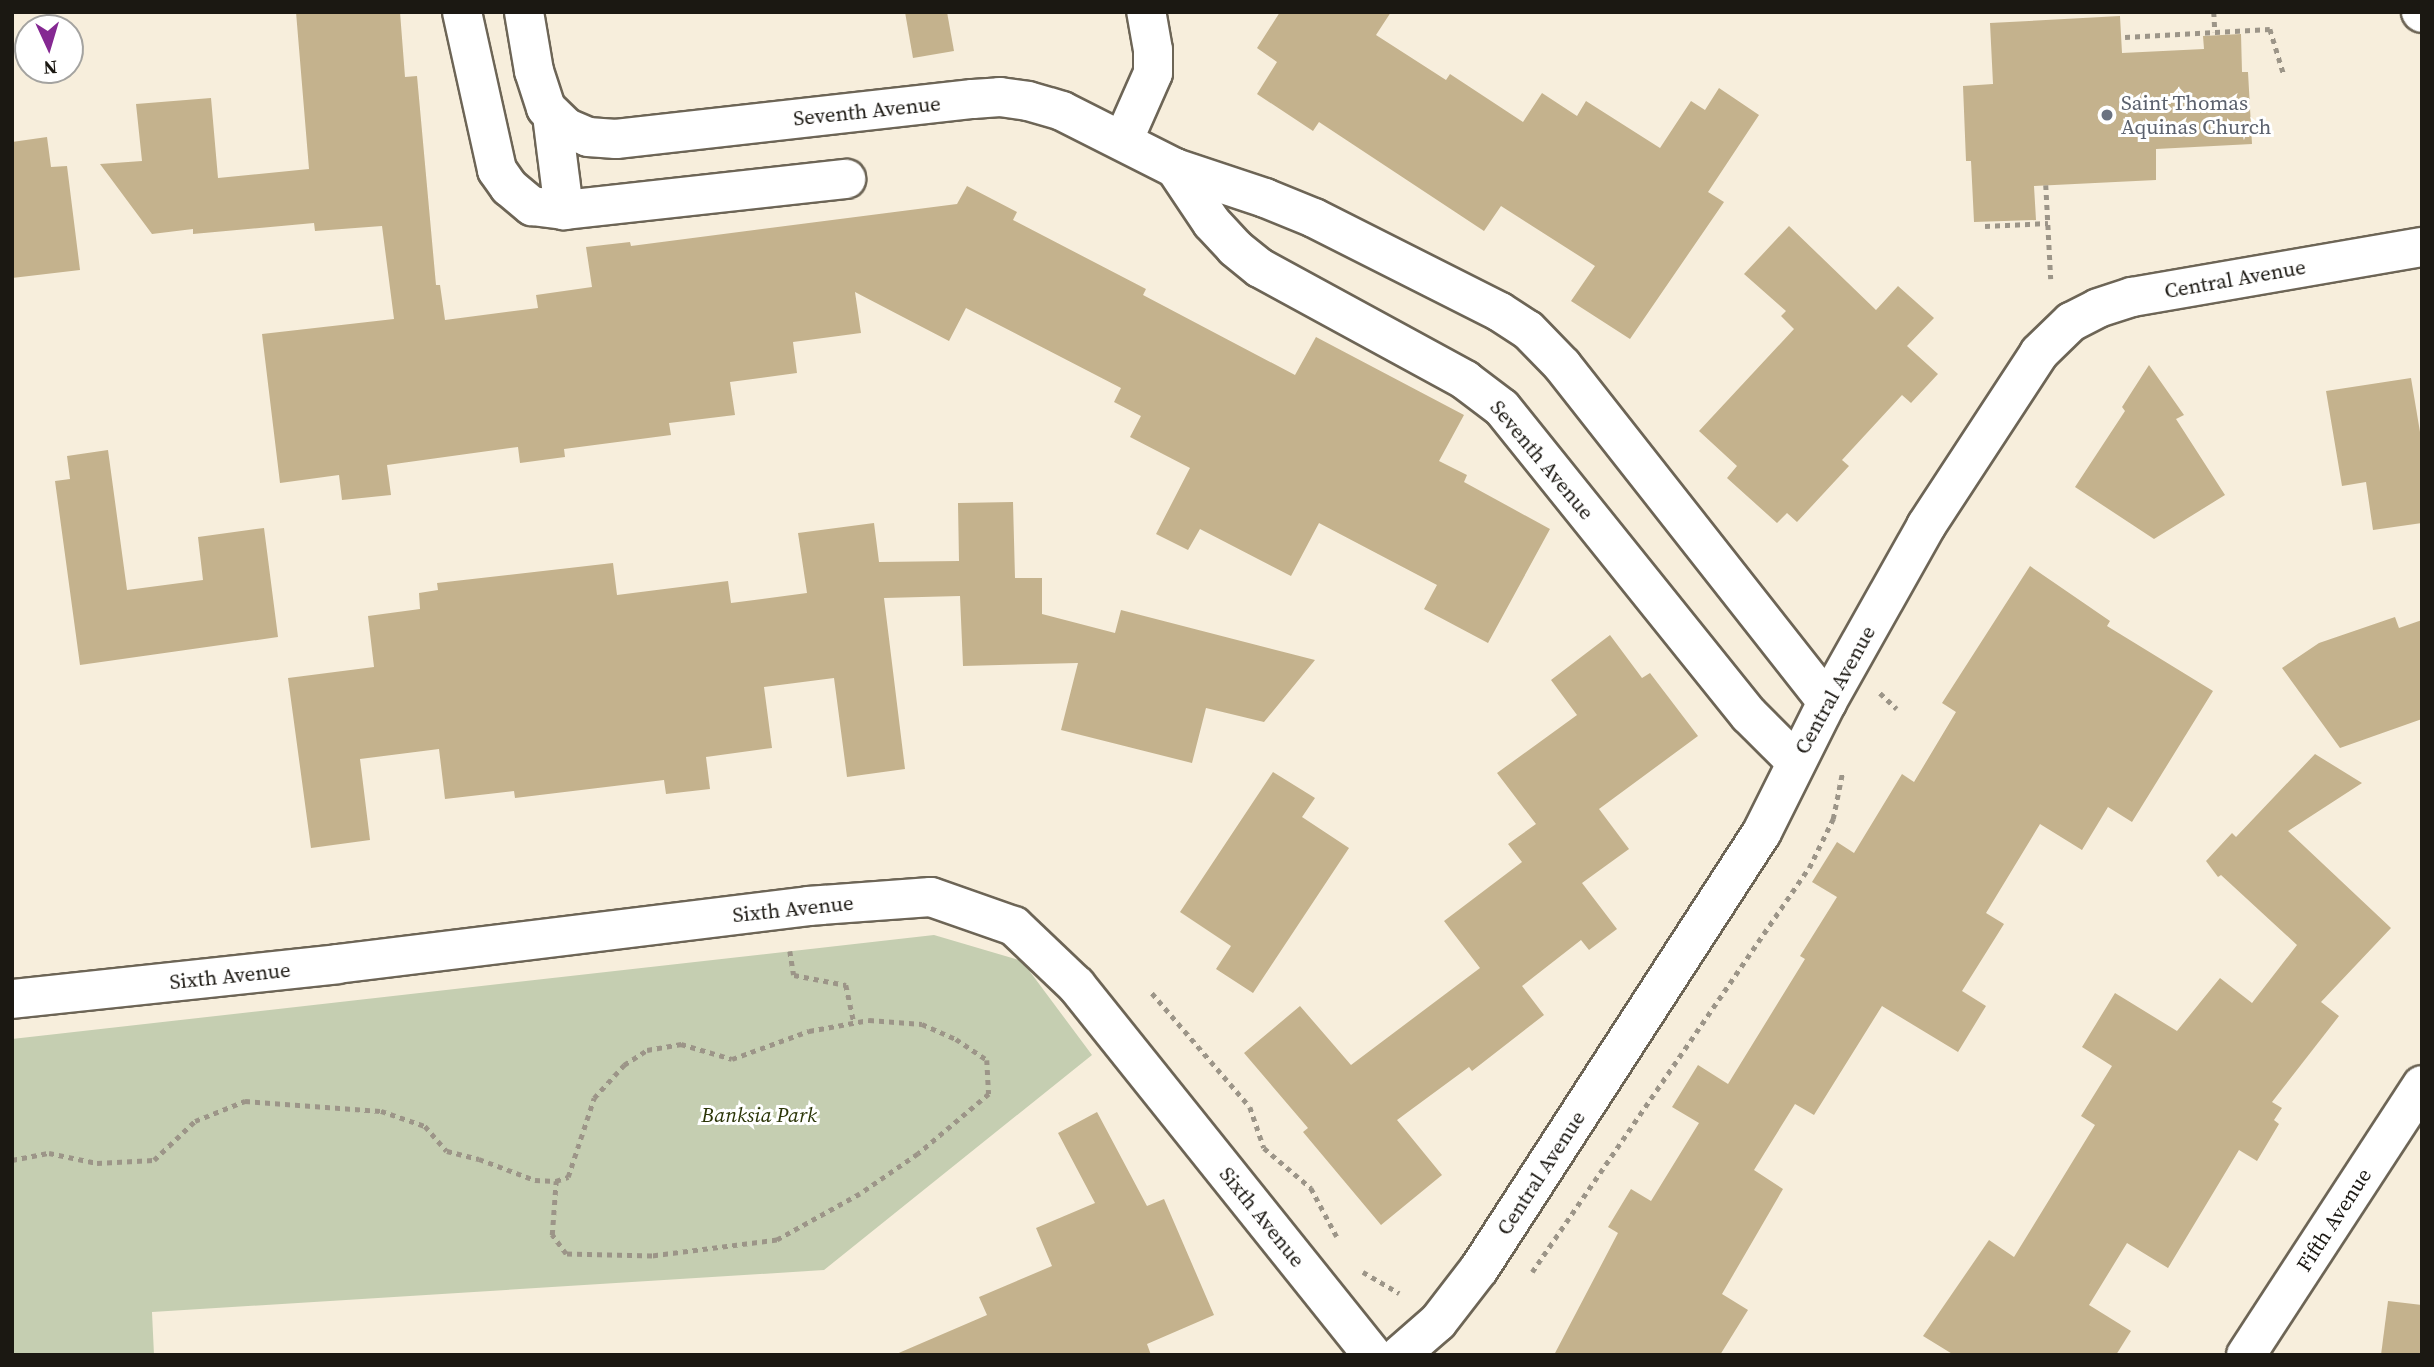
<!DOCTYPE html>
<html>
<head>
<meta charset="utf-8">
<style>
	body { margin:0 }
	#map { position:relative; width:2434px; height:1367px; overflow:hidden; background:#f7eedc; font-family:"Source Serif 4",serif }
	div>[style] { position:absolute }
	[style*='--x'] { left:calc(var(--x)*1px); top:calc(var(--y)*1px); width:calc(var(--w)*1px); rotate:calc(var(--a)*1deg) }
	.green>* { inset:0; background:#c5ceb1 }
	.building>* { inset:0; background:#c4b28d }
	.path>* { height:4.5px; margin-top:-2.25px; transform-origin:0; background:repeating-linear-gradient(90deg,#9c9588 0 5px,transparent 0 10px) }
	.roads { filter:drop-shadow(2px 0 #6d6556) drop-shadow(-2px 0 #6d6556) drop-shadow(0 2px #6d6556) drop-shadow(0 -2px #6d6556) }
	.minor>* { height:38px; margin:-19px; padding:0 19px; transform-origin:19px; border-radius:19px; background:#fff }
	.dots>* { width:19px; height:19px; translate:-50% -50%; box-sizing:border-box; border:4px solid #fff; border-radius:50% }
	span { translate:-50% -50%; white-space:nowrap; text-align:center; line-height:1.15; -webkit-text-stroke:6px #fff; paint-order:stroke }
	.worship-label { font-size:21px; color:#5b616d }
	.left { translate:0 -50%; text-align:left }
	.street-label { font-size:21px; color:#1b1812 }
	.park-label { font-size:21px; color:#2b3507; font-style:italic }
	.frame { position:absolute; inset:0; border:14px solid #1b1812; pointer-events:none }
	.north { position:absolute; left:14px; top:14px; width:70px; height:70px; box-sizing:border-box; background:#fff; border:2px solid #a4a3a0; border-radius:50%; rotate:176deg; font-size:19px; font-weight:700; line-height:28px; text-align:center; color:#1b1812 }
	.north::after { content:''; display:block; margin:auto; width:24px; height:32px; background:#852892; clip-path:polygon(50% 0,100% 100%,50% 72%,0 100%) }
</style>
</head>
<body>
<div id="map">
	<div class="green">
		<i style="clip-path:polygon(934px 935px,1022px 961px,1092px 1055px,824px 1270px,152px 1312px,154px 1355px,12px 1355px,12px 1039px)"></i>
	</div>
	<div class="building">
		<i style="clip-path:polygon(296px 12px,400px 12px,405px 77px,417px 76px,436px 285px,440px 285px,445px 320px,538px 308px,536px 295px,592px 287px,586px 247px,630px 242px,631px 246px,957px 204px,967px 186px,1017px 212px,1013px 220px,1146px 289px,1143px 295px,1295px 375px,1316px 337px,1464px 415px,1439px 461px,1467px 475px,1464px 482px,1550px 529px,1488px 643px,1424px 609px,1437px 585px,1319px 523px,1291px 576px,1200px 529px,1188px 550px,1156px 534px,1190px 468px,1130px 437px,1141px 416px,1114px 402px,1121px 388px,966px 308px,949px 341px,855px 292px,861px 333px,793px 342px,797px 373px,730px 382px,735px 415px,669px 423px,671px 435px,564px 449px,565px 457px,520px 463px,518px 447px,387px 465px,391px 495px,342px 500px,339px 475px,280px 483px,262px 334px,394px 319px,382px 226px,315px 231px,314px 223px,193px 234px,193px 229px,152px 234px,100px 164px,142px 161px,136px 104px,211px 98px,218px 178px,309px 169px)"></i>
		<i style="clip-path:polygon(905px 12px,947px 12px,954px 51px,913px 58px)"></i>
		<i style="clip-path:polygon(1280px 12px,1391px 12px,1376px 35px,1446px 80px,1450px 74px,1523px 122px,1542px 93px,1577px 116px,1586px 101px,1660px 148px,1691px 101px,1705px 110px,1719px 88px,1759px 115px,1708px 192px,1724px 202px,1630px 339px,1571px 301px,1595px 266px,1501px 206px,1484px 231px,1319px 122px,1313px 131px,1257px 94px,1277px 62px,1257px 48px)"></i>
		<i style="clip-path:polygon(2120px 16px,2122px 53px,2204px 49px,2203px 36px,2241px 34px,2242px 72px,2248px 72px,2252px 144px,2156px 149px,2156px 180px,2034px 186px,2036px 220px,1974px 222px,1971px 161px,1966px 161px,1963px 86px,1993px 84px,1990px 23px)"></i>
		<i style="clip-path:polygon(47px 137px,51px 167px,67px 166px,80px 270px,12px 278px,12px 142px)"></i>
		<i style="clip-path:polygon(1789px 226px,1876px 310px,1898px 286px,1934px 318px,1907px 346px,1938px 374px,1911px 403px,1902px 395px,1842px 460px,1849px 466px,1797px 522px,1787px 513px,1777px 523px,1727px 478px,1737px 466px,1699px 431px,1794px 329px,1781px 316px,1786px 311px,1744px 274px)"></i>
		<i style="clip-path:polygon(2149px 365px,2184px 415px,2176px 419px,2225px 495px,2154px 539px,2075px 487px,2125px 411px,2122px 407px)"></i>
		<i style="clip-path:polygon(2411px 378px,2422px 444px,2422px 523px,2373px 530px,2366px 482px,2342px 486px,2326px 391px)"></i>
		<i style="clip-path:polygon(108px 450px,127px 590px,203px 580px,198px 537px,264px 528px,278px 637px,80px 665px,55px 481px,70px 479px,67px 456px)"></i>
		<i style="clip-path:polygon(1013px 502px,1015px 578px,1042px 578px,1042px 614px,1115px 633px,1121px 610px,1315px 660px,1264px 722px,1206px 708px,1192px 763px,1061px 730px,1078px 663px,963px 666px,960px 596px,884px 598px,905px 769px,847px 777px,834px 678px,764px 687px,772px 748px,706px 757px,710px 789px,666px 794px,664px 780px,515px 798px,514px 791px,445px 799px,439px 749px,360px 759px,370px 840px,311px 848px,288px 678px,374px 667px,368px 616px,420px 609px,419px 593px,438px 590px,437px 583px,613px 563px,617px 595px,728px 581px,731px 603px,807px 593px,798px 533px,874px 523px,879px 562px,959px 561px,958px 503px)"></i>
		<i style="clip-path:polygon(2030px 566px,2110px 621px,2107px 626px,2213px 691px,2132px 822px,2108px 807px,2082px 850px,2040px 824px,1986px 913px,2004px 924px,1962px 991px,1986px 1006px,1958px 1052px,1882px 1006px,1814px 1115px,1795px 1104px,1754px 1170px,1783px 1189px,1722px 1294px,1748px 1310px,1720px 1355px,1554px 1355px,1618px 1233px,1608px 1227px,1631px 1189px,1651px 1201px,1699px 1123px,1672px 1107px,1698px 1065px,1728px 1084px,1805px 959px,1800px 956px,1837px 897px,1812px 882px,1837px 842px,1854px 853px,1902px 774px,1914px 782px,1956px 712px,1942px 703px)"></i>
		<i style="clip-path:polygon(2395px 617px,2399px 628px,2422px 620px,2422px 719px,2340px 748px,2282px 668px,2319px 643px)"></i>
		<i style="clip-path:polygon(1610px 635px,1642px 678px,1650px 673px,1698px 736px,1599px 809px,1629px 849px,1582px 883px,1617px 929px,1589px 950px,1581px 940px,1522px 986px,1544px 1015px,1472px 1071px,1469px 1067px,1397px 1120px,1442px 1175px,1381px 1225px,1303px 1132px,1308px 1128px,1244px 1053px,1300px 1006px,1351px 1065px,1480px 968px,1444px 921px,1522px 862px,1508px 844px,1536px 824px,1497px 773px,1577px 715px,1551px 680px)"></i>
		<i style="clip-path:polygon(2315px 754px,2362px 783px,2288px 831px,2391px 928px,2321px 1002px,2339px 1016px,2272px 1102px,2282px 1108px,2274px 1120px,2279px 1124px,2257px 1161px,2239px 1150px,2168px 1268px,2127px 1243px,2089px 1305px,2131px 1331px,2116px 1355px,1954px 1355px,1923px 1336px,1989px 1240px,2014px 1257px,2095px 1125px,2081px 1116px,2112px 1066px,2082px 1047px,2115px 993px,2177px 1031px,2220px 978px,2252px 1003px,2297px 945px,2221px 875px,2218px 877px,2206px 861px,2232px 833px,2236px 837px)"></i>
		<i style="clip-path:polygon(1273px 772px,1315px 798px,1302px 817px,1349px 848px,1253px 993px,1216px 969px,1231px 946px,1180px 912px)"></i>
		<i style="clip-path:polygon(1097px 1112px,1147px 1206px,1164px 1199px,1214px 1315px,1147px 1344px,1151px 1355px,894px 1355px,987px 1315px,979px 1297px,1052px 1266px,1036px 1228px,1095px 1203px,1058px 1133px)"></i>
		<i style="clip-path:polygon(2388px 1301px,2422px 1305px,2422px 1355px,2381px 1355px)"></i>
	</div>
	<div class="path">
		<i style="--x:2214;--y:12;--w:20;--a:87"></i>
		<i style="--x:2125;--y:37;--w:145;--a:-3.2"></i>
		<i style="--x:2270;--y:29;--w:48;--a:73.1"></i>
		<i style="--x:2046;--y:185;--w:94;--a:87"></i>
		<i style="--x:1985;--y:226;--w:63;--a:-2.7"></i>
		<i style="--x:1880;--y:693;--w:23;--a:43"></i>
		<i style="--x:790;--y:951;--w:24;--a:81"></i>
		<i style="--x:794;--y:975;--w:53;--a:10.9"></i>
		<i style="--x:846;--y:985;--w:38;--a:78"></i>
		<i style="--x:1152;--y:993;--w:150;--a:49.3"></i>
		<i style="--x:1250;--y:1107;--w:43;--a:71.1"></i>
		<i style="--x:1264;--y:1148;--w:62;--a:40.4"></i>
		<i style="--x:1311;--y:1188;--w:55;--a:62"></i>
		<i style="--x:12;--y:1160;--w:38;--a:-11"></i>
		<i style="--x:49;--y:1153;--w:49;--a:11.8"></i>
		<i style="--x:97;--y:1163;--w:57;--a:-3"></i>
		<i style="--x:154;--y:1160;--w:57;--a:-43.6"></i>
		<i style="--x:195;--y:1121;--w:54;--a:-21.8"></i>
		<i style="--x:245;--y:1101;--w:136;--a:4.2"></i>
		<i style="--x:381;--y:1111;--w:46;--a:18.8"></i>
		<i style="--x:425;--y:1126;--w:33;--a:49"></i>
		<i style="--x:447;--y:1151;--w:33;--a:14"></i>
		<i style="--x:479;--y:1159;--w:60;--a:20.6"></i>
		<i style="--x:535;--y:1180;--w:21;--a:3"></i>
		<i style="--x:556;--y:1181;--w:13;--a:-18"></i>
		<i style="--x:568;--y:1177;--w:83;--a:-71.8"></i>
		<i style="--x:594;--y:1098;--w:45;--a:-47.7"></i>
		<i style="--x:624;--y:1065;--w:27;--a:-33"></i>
		<i style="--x:647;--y:1050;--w:35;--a:-10"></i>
		<i style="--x:681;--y:1044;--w:53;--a:16.4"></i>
		<i style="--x:732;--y:1059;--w:82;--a:-20"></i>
		<i style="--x:809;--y:1031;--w:61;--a:-10.4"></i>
		<i style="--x:869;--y:1020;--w:53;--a:4.3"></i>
		<i style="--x:922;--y:1024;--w:37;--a:24"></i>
		<i style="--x:956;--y:1039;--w:37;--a:34"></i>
		<i style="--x:987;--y:1060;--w:34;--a:87"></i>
		<i style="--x:989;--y:1094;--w:93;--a:139.8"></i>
		<i style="--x:918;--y:1154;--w:70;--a:145.4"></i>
		<i style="--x:860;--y:1194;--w:95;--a:151"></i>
		<i style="--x:777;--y:1240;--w:126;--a:172.7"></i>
		<i style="--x:652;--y:1256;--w:86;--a:-178.7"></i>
		<i style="--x:566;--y:1254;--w:24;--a:-126"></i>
		<i style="--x:552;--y:1235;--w:54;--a:-85.8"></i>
		<i style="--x:1363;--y:1272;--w:42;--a:30.3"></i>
		<i style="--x:1532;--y:1272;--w:490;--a:-55.6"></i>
		<i style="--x:1809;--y:868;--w:55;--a:-63.9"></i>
		<i style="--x:1833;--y:819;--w:46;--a:-78.7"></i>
	</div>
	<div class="roads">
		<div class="minor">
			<i style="--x:462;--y:12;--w:162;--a:77.5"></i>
			<i style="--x:497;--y:170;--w:21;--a:55"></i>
			<i style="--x:509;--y:187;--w:30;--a:40"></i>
			<i style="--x:532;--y:206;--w:32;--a:7"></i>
			<i style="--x:564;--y:210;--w:284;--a:-6.3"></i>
			<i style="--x:524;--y:12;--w:60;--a:80.4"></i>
			<i style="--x:534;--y:71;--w:39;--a:72"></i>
			<i style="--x:546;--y:108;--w:29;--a:44"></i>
			<i style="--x:567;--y:128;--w:23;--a:23"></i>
			<i style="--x:588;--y:137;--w:28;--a:4"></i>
			<i style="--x:616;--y:139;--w:359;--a:-6.4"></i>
			<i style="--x:973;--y:99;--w:27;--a:-4"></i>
			<i style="--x:1000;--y:97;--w:28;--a:8"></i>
			<i style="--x:1028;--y:101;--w:35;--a:16"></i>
			<i style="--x:1062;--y:111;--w:127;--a:26.8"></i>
			<i style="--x:1175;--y:168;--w:95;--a:18.4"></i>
			<i style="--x:1265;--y:198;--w:53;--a:22.2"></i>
			<i style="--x:1314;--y:218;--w:208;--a:26.8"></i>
			<i style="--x:1500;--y:312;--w:33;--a:33"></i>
			<i style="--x:1528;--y:330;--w:49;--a:45.8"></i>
			<i style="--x:1562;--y:365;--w:429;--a:51.8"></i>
			<i style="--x:2421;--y:12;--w:1;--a:45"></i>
			<i style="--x:552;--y:115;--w:96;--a:82.8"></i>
			<i style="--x:1123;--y:141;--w:74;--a:-66.2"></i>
			<i style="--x:1153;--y:73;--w:23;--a:-90"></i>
			<i style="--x:1153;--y:50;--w:39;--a:-100"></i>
			<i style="--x:1175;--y:168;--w:66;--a:56.1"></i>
			<i style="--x:1212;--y:223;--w:34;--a:47"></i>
			<i style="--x:1235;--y:248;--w:32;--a:39"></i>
			<i style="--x:1260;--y:268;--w:234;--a:28.6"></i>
			<i style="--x:1465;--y:380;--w:46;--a:37.1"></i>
			<i style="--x:1502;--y:408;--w:394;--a:51.2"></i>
			<i style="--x:1749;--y:715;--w:66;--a:45"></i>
			<i style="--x:12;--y:999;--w:327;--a:-6.1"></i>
			<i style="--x:337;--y:964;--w:475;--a:-7"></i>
			<i style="--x:808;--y:906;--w:123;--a:-4.2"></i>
			<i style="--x:931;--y:897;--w:88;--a:19.3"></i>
			<i style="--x:1014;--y:926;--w:86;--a:43.6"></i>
			<i style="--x:1076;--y:985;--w:474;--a:51.3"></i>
			<i style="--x:1400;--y:1355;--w:50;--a:-41"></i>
			<i style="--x:1438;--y:1322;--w:67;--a:-52.3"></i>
			<i style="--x:1479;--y:1269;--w:521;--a:-57.07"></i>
			<i style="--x:1762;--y:832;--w:145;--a:-63.4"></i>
			<i style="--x:1827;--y:702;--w:202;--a:-60.6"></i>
			<i style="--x:1926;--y:526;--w:207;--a:-56.8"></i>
			<i style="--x:2039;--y:353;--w:45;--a:-44.1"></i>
			<i style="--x:2071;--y:322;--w:30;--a:-27"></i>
			<i style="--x:2098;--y:308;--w:36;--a:-18"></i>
			<i style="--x:2132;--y:297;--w:294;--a:-9.8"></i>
			<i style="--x:2246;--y:1355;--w:322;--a:-56.9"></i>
		</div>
	</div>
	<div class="dots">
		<i style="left:2107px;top:115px;background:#6b7280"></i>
	</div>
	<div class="worship-label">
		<span class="left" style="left:2121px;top:115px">Saint Thomas<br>Aquinas Church</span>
	</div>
	<div class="street-label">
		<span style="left:867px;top:111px;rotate:-6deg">Seventh Avenue</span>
		<span style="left:2235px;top:279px;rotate:-10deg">Central Avenue</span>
		<span style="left:1542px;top:460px;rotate:50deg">Seventh Avenue</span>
		<span style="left:1835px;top:690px;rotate:-61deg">Central Avenue</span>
		<span style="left:793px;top:909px;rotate:-6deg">Sixth Avenue</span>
		<span style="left:230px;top:976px;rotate:-6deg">Sixth Avenue</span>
		<span style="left:1541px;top:1173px;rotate:-57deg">Central Avenue</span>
		<span style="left:1262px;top:1217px;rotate:51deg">Sixth Avenue</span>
		<span style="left:2334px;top:1220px;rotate:-57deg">Fifth Avenue</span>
	</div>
	<div class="park-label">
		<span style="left:759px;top:1115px">Banksia Park</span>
	</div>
	<div class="frame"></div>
	<div class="north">N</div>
</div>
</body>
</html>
